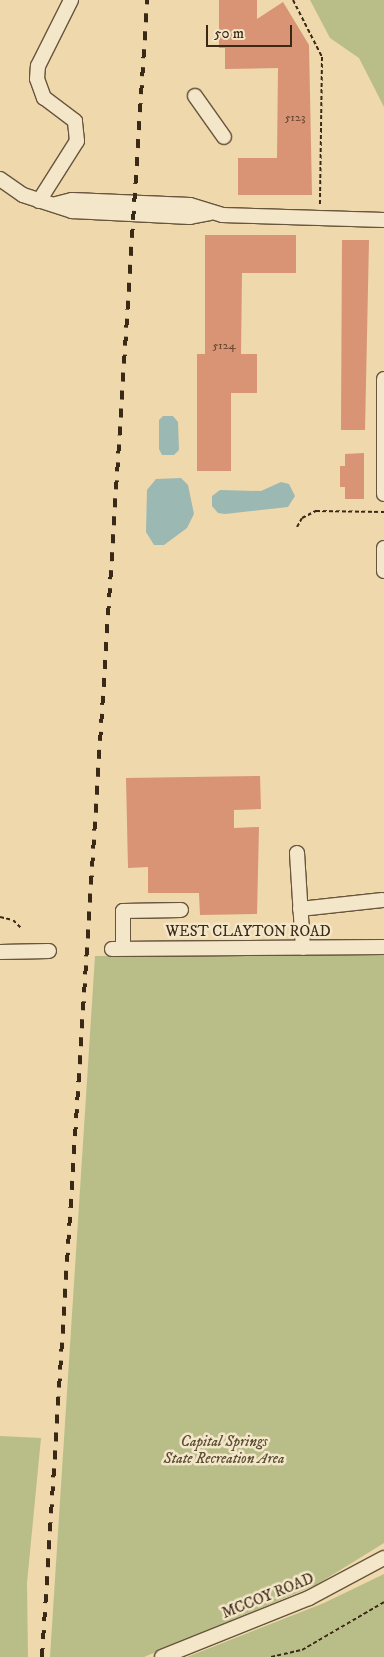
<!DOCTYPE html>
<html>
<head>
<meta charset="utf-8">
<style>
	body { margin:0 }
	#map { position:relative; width:384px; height:1657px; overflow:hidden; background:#eed8ac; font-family:"IM FELL DW Pica",serif }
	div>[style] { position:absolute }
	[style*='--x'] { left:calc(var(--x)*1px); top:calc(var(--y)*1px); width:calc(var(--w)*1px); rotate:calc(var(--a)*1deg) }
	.green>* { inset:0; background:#b9be89 }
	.water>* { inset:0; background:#9cb8b2 }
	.building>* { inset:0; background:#d89474 }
	.path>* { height:2px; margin-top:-1px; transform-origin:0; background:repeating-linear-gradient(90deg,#3b2918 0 4px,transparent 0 6.5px) }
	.roads { filter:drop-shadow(1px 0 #68553d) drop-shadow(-1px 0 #68553d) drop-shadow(0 1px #68553d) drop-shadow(0 -1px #68553d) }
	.minor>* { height:14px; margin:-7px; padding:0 7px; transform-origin:7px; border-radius:7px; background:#f4e6c9 }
	.rail>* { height:4px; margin-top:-2px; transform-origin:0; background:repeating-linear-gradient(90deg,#3b2918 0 9px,transparent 0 18px) }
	span { translate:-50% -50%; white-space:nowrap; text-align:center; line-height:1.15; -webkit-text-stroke:5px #f4e6c9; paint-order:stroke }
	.number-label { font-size:12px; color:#62442f }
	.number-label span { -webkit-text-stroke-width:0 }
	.street-label { font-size:15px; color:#3b2918 }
	.park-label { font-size:15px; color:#5a4e34; font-style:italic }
	.scale { position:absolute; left:206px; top:25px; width:86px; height:22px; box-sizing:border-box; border:2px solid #3b2918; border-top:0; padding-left:6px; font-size:15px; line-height:18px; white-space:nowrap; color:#3b2918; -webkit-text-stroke:4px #f4e6c9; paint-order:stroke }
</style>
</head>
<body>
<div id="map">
	<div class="green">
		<i style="clip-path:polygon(310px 0,384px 0,384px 107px,359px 58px,330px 38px)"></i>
		<i style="clip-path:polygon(384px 954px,384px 1543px,316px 1585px,144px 1657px,50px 1657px,95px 956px)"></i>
		<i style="clip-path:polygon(0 1436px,41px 1438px,27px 1583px,28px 1657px,0 1657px)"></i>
		<i style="clip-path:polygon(384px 1574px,384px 1657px,187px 1657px,324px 1603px)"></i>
	</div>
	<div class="water">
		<i style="clip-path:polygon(163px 416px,173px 416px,178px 422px,179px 450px,174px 455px,162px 455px,159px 449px,159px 420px)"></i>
		<i style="clip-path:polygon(181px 478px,188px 485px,194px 514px,187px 528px,164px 545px,154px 545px,146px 532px,147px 490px,156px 479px)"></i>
		<i style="clip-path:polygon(281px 482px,289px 484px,295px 496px,288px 507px,225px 514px,218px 513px,212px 506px,212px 496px,220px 490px,261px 491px)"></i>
	</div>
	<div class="building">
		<i style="clip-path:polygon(219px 0,257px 0,257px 19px,283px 2px,309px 45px,312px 195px,238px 195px,238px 158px,277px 158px,278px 68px,225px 69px,225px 48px,219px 48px)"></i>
		<i style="clip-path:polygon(205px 235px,296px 235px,296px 273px,242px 273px,241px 354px,257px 354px,257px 393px,231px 393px,231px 471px,197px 471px,197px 354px,205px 354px)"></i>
		<i style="clip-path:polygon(342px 240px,369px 240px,365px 430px,341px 430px)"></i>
		<i style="clip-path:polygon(364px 453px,364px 499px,345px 499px,345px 487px,340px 487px,340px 466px,345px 466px,345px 454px)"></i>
		<i style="clip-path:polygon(260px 776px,261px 809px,234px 810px,234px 828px,259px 827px,257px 914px,200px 915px,199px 893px,148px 893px,148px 867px,128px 868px,126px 778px)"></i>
	</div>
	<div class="path">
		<i style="--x:293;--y:0;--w:64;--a:63"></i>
		<i style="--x:322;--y:57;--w:148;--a:90.8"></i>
		<i style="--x:297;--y:527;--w:10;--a:-61"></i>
		<i style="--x:302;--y:518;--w:16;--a:-27"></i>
		<i style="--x:316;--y:511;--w:68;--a:0.8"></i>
		<i style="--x:0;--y:917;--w:13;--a:13"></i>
		<i style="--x:13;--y:920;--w:11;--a:45"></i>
		<i style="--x:271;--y:1657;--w:32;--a:-13"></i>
		<i style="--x:302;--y:1650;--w:95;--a:-30.3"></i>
	</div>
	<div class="roads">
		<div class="minor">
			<i style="--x:195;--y:96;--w:50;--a:54.7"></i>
			<i style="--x:0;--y:179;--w:28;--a:35"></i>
			<i style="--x:23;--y:195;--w:52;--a:18.1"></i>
			<i style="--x:72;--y:211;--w:118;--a:2.9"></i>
			<i style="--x:190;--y:217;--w:20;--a:-11"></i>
			<i style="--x:39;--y:201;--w:71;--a:-57.7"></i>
			<i style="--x:77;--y:141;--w:20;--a:-96"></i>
			<i style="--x:75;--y:121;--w:39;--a:-143"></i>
			<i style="--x:44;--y:98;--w:20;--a:-110"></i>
			<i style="--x:37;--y:79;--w:13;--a:-86"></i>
			<i style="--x:38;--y:66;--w:74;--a:-63.4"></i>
			<i style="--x:56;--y:204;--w:16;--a:-14"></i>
			<i style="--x:72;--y:200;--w:118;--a:2.4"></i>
			<i style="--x:190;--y:205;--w:34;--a:17"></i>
			<i style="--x:222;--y:215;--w:162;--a:1.8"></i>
			<i style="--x:384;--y:379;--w:115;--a:90"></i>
			<i style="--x:384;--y:548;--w:23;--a:90"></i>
			<i style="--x:297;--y:853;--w:95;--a:86.4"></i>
			<i style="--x:300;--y:909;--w:83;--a:-6.2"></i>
			<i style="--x:123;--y:948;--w:37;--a:-90"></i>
			<i style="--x:123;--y:911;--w:58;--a:-1"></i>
			<i style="--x:112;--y:949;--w:272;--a:-0.4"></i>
			<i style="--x:0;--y:952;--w:49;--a:-1.2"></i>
			<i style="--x:162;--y:1657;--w:158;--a:-21.9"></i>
			<i style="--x:309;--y:1598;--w:85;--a:-28.1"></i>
		</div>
	</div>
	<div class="rail">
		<i style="--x:42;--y:1657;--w:1660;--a:-86.37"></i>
	</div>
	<div class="number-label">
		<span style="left:295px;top:118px">5123</span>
		<span style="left:224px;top:346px">5124</span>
	</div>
	<div class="street-label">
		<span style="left:248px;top:932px">WEST CLAYTON ROAD</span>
		<span style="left:268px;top:1596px;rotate:-22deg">MCCOY ROAD</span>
	</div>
	<div class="park-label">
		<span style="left:224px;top:1450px">Capital Springs<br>State Recreation Area</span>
	</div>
	<div class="scale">50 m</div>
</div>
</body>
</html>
